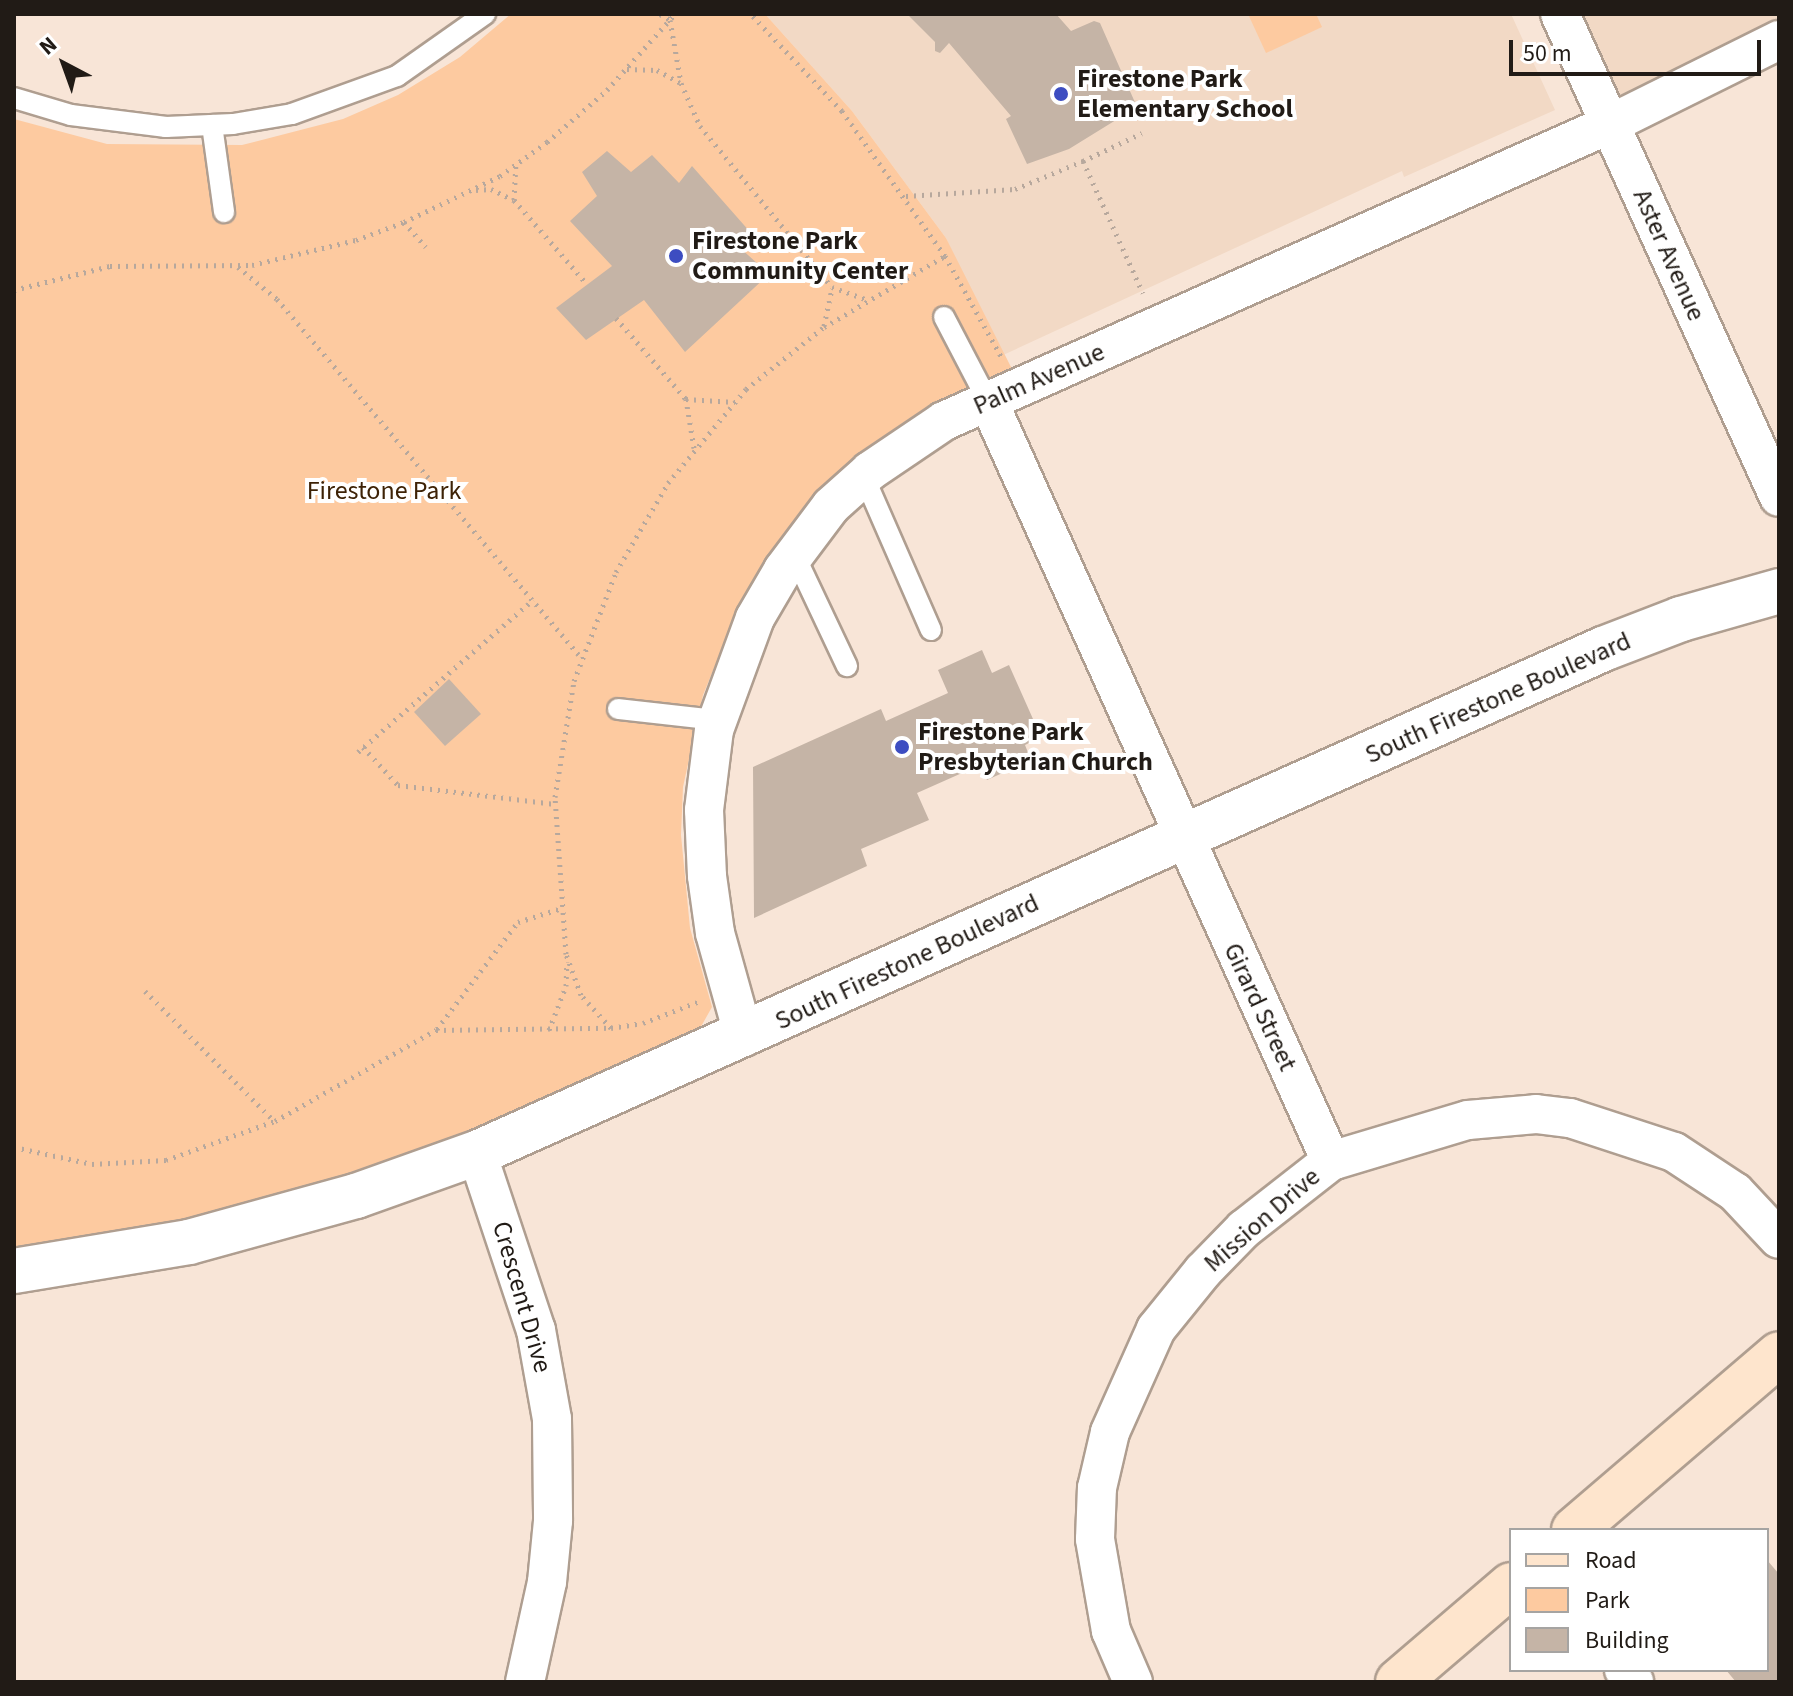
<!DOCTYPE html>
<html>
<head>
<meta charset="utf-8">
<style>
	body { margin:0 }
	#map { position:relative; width:1793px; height:1696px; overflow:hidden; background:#f8e5d7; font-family:"Source Sans 3",sans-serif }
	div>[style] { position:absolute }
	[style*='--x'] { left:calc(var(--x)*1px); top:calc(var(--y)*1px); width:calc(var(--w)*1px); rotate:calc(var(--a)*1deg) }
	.built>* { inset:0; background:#f2d9c5 }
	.green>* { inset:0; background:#fdcaa0 }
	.building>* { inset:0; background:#c5b4a6 }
	.path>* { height:5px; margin-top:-2.5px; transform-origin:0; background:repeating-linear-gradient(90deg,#b7a89d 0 2px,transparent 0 8px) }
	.roads { filter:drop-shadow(2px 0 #af9e90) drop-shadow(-2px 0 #af9e90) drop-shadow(0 2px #af9e90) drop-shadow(0 -2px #af9e90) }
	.service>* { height:20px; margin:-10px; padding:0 10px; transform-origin:10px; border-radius:10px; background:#fff }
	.minor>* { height:38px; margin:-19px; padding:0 19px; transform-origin:19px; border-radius:19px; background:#fff }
	.tertiary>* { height:44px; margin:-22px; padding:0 22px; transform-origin:22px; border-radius:22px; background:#fff }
	.secondary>* { height:44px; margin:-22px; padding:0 22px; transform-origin:22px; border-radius:22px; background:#fee5cd }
	.dots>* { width:22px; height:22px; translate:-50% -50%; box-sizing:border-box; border:4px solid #fff; border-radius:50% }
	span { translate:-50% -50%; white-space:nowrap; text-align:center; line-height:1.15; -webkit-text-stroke:8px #fff; paint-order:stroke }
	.poi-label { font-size:26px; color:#211b16; font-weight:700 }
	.left { translate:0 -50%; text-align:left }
	.street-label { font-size:26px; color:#211b16 }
	.park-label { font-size:26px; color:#3d2206 }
	.frame { position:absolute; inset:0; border:16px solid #211b16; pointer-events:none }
	.legend { position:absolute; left:1509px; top:1528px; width:260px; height:144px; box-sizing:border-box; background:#fff; border:2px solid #a6a4a2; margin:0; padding:10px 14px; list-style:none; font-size:24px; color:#211b16 }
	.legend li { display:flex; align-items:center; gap:16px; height:40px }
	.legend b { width:40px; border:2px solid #a6a4a2 }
	.north { position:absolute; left:24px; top:24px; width:80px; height:80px; -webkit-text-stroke:6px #fff; paint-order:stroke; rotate:319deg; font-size:22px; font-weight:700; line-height:32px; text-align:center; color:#211b16 }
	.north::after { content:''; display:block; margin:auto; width:28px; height:36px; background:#211b16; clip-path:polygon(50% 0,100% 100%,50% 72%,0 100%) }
	.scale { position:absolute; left:1509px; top:40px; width:252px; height:36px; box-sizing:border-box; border:4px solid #211b16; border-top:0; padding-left:10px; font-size:24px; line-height:28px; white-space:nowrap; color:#211b16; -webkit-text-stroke:6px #fff; paint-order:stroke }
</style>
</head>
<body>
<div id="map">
	<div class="built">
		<i style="clip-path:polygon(765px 14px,1511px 14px,1555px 110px,1404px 177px,1402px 171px,1001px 356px,946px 238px,852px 111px)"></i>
		<i style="clip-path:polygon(1561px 14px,1779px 14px,1779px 40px,1610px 124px)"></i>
	</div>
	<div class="green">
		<i style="clip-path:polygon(511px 14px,765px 14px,852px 111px,946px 238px,1013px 371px,931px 408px,870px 450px,763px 568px,740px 605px,703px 695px,683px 787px,681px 835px,690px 928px,712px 1007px,698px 1032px,496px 1122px,300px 1190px,161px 1225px,14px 1251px,14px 119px,107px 144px,242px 145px,343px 119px,398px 95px,460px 57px)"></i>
		<i style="clip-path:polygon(1248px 14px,1316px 14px,1322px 27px,1266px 53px)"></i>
	</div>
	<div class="building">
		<i style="clip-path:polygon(907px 14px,1056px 14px,1071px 31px,1094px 21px,1100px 23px,1137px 107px,1069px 149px,1027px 164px,1006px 119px,1011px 116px,949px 43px,940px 53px,935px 51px,935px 42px)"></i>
		<i style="clip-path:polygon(607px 151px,631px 172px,652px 155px,679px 183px,692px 166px,751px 233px,738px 246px,769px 274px,685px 352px,644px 300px,586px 340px,556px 308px,612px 266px,570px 221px,597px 196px,582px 172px)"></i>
		<i style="clip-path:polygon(982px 650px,992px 673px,1009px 665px,1041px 737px,1025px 745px,1031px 760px,987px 780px,980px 765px,917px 793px,929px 820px,861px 849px,867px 866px,754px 918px,753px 767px,881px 709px,886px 721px,948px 693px,938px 670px)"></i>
		<i style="clip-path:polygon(449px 679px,481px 714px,445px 746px,414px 712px)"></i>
		<i style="clip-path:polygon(1767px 1560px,1779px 1574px,1779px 1682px,1736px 1682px,1726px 1670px,1767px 1670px)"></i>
	</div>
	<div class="path">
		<i style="--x:660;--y:14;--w:12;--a:31"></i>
		<i style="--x:670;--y:20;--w:64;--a:80.1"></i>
		<i style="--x:681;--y:83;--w:47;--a:66.2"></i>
		<i style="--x:700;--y:126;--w:208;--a:50.7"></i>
		<i style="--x:832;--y:287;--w:35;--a:20"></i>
		<i style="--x:627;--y:69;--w:30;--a:2"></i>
		<i style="--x:657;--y:70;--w:26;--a:29"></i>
		<i style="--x:1083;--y:161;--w:65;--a:-25.4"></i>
		<i style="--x:476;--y:190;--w:15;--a:-4"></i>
		<i style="--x:491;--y:189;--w:25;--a:26"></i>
		<i style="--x:514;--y:200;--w:35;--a:-87"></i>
		<i style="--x:906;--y:196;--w:109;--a:-3.7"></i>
		<i style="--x:1015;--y:189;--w:74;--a:-22.4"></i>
		<i style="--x:1083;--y:161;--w:145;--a:65.6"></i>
		<i style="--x:514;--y:200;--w:111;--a:49"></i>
		<i style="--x:404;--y:222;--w:33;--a:49"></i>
		<i style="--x:945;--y:256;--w:115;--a:60.8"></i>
		<i style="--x:238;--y:267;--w:50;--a:39.4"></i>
		<i style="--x:277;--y:299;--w:470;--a:49.7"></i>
		<i style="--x:14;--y:290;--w:99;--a:-14"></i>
		<i style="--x:110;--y:266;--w:142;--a:-0.4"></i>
		<i style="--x:252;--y:265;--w:107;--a:-13.5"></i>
		<i style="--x:356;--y:240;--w:51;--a:-20.6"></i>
		<i style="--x:404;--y:222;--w:106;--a:-25.6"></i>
		<i style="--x:500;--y:176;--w:58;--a:-35.9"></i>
		<i style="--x:547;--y:142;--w:79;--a:-40.9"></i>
		<i style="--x:607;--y:90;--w:102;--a:-48.2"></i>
		<i style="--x:616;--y:318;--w:107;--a:49.2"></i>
		<i style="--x:824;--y:326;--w:40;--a:-78"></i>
		<i style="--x:694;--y:448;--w:50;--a:-99.3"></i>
		<i style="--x:686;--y:399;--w:49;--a:3.5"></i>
		<i style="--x:363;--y:747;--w:52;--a:47.4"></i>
		<i style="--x:398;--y:785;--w:158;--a:6.9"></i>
		<i style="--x:358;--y:752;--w:232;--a:-41"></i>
		<i style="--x:145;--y:991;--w:183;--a:45.2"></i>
		<i style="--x:611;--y:1028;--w:45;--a:-132.3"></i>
		<i style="--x:581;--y:995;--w:44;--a:-110.1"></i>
		<i style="--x:566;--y:954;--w:157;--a:-94"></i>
		<i style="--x:555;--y:797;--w:118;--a:-80.7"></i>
		<i style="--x:574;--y:681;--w:117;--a:-68.9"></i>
		<i style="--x:616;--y:572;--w:103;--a:-59.7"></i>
		<i style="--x:668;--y:483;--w:122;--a:-50.3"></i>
		<i style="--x:746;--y:389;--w:100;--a:-38.5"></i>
		<i style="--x:824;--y:327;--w:140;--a:-30.4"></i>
		<i style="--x:945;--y:256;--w:178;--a:-125.4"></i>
		<i style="--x:842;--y:111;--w:133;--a:-133.2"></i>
		<i style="--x:437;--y:1029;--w:134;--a:-52.9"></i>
		<i style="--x:518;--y:922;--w:43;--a:-17.6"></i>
		<i style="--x:549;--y:1030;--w:47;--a:-68.9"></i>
		<i style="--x:566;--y:986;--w:24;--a:-88"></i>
		<i style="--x:14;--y:1147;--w:80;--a:12.3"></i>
		<i style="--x:92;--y:1164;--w:74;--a:-3.1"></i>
		<i style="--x:166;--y:1160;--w:116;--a:-19.7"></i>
		<i style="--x:275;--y:1121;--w:185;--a:-29.5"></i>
		<i style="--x:436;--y:1030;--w:175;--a:-0.7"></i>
		<i style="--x:611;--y:1028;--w:32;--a:-9"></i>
		<i style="--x:643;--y:1023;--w:61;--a:-21.1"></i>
	</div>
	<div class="roads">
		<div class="service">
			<i style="--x:14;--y:98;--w:59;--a:16.6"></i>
			<i style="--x:71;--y:115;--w:96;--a:7.2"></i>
			<i style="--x:166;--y:127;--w:67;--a:-2.6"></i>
			<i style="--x:233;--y:124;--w:60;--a:-9.6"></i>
			<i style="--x:292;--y:114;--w:112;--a:-19.9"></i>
			<i style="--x:397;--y:76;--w:108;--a:-35.2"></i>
			<i style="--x:212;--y:125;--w:88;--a:82.1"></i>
			<i style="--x:944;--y:317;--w:97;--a:62.4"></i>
			<i style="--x:864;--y:477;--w:167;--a:66.4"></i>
			<i style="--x:794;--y:554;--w:124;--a:64.7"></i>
			<i style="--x:618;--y:709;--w:99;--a:6.4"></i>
		</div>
		<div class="minor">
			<i style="--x:1560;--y:14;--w:530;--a:65.61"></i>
			<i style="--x:989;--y:403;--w:832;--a:65.72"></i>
			<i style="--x:744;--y:1037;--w:108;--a:-105.6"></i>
			<i style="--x:715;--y:933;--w:58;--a:-98"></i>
			<i style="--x:707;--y:876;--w:66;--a:-92.6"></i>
			<i style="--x:704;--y:810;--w:81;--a:-82.9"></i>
			<i style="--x:714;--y:730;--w:119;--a:-69.9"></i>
			<i style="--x:755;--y:618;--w:56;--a:-59.7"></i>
			<i style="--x:783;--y:570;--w:80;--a:-53.1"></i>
			<i style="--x:831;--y:506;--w:52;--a:-41.9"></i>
			<i style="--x:870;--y:471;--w:89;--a:-34"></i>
			<i style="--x:944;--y:421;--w:729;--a:-24.03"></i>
			<i style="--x:1610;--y:124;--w:189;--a:-26.4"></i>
			<i style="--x:477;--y:1153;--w:187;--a:71.6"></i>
			<i style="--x:536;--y:1330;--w:90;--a:79.8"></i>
			<i style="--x:552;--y:1419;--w:102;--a:89.4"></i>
			<i style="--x:553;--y:1521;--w:61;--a:95.6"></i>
			<i style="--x:547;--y:1582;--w:102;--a:102.4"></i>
			<i style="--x:1624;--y:1670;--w:16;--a:50"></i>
			<i style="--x:1133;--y:1682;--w:56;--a:-113.3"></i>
			<i style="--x:1111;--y:1631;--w:93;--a:-99.9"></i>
			<i style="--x:1095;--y:1539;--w:51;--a:-87.8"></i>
			<i style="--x:1097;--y:1488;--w:57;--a:-76.9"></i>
			<i style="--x:1110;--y:1432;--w:113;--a:-65.9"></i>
			<i style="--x:1156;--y:1329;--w:75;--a:-51"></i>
			<i style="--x:1203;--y:1271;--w:59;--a:-45.7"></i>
			<i style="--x:1244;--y:1229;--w:110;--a:-38"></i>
			<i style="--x:1331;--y:1161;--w:143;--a:-16.7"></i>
			<i style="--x:1468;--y:1120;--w:68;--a:-5"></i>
			<i style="--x:1536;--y:1114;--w:34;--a:7"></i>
			<i style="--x:1570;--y:1118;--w:109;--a:18.1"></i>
			<i style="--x:1674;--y:1152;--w:73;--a:33.3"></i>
			<i style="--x:1735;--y:1192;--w:64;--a:46.9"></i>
		</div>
		<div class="tertiary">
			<i style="--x:14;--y:1271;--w:177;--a:-9.4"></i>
			<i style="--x:189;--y:1242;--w:173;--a:-15.4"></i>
			<i style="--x:356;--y:1196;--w:128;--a:-19.6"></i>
			<i style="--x:477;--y:1153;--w:1234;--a:-24.11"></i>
			<i style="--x:1603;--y:649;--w:84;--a:-21"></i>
			<i style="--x:1681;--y:619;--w:102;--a:-15.9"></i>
		</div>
		<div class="secondary">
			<i style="--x:1574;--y:1530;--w:270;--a:-40.6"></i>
			<i style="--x:1398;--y:1682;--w:149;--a:-40.6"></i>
		</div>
	</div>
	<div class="dots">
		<i style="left:1061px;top:94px;background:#3d4dc1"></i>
		<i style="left:676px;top:256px;background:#3d4dc1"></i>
		<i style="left:902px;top:747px;background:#3d4dc1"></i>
	</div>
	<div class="poi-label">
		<span class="left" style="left:1077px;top:94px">Firestone Park<br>Elementary School</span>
		<span class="left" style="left:692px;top:256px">Firestone Park<br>Community Center</span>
		<span class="left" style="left:918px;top:747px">Firestone Park<br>Presbyterian Church</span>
	</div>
	<div class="street-label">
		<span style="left:1669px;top:255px;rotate:66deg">Aster Avenue</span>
		<span style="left:1039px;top:379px;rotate:-24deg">Palm Avenue</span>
		<span style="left:1498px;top:698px;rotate:-24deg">South Firestone Boulevard</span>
		<span style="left:907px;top:962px;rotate:-25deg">South Firestone Boulevard</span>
		<span style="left:1260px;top:1007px;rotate:65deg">Girard Street</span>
		<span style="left:1262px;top:1220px;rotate:-41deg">Mission Drive</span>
		<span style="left:522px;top:1297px;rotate:74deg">Crescent Drive</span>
	</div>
	<div class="park-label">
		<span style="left:384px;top:491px">Firestone Park</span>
	</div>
	<div class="frame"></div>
	<ul class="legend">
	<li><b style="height:10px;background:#fee5cd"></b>Road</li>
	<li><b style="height:22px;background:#fdcaa0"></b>Park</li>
	<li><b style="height:22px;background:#c5b4a6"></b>Building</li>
	</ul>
	<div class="north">N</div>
	<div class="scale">50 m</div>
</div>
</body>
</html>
